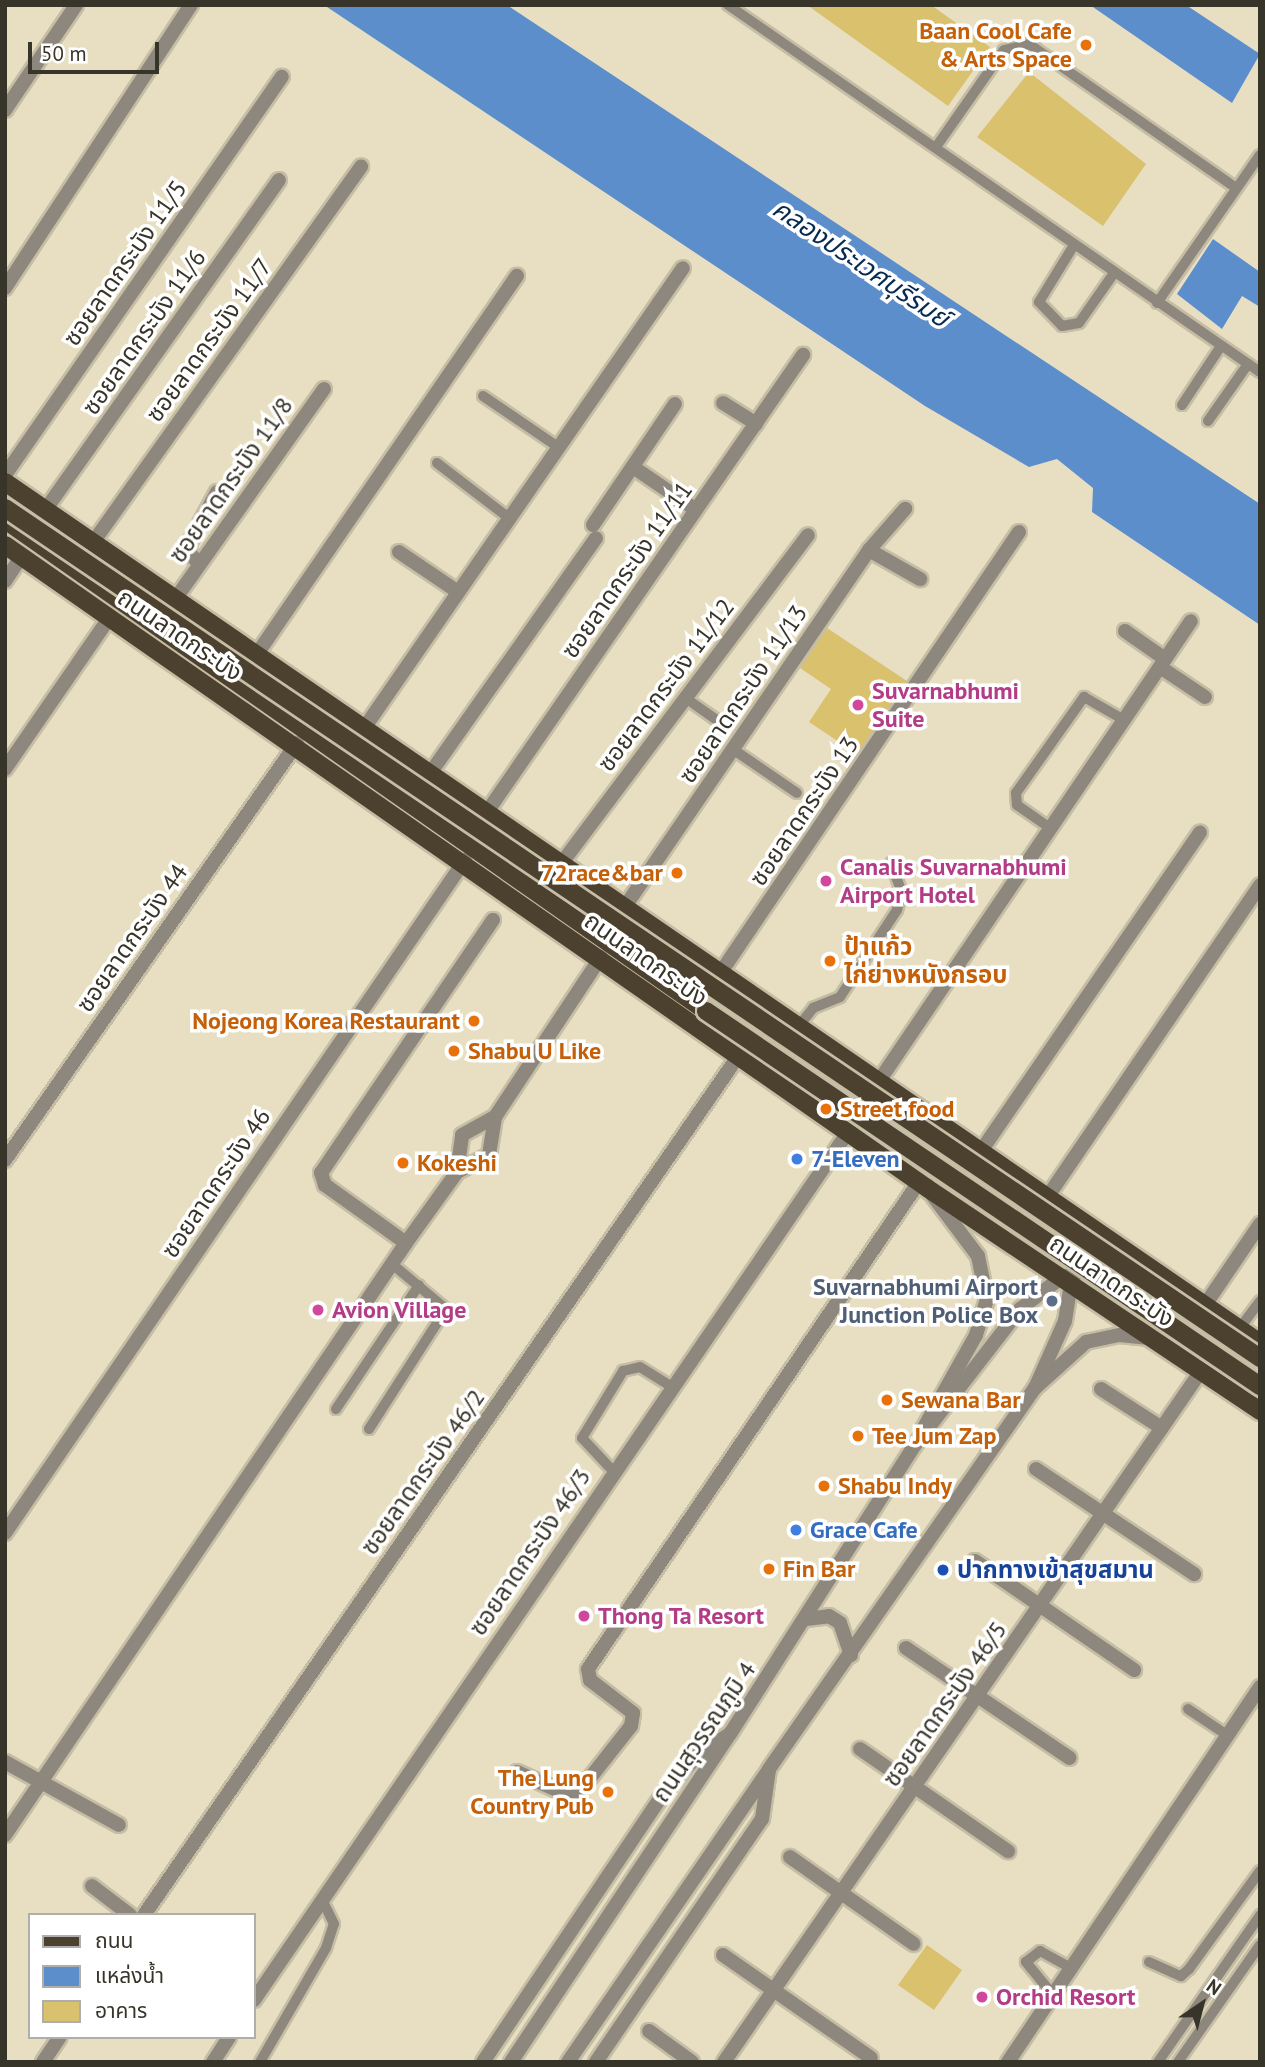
<!DOCTYPE html>
<html>
<head>
<meta charset="utf-8">
<style>
	body { margin:0 }
	#map { position:relative; width:1265px; height:2067px; overflow:hidden; background:#e8dfc3; font-family:"PT Sans","Noto Sans Thai",sans-serif }
	div>[style] { position:absolute }
	[style*='--x'] { left:calc(var(--x)*1px); top:calc(var(--y)*1px); width:calc(var(--w)*1px); rotate:calc(var(--a)*1deg) }
	.water>* { inset:0; background:#5d8ecc }
	.building>* { inset:0; background:#dac16e }
	.roads { filter:drop-shadow(2px 0 #c5bda4) drop-shadow(-2px 0 #c5bda4) drop-shadow(0 2px #c5bda4) drop-shadow(0 -2px #c5bda4) }
	.service>* { height:10px; margin:-5px; padding:0 5px; transform-origin:5px; border-radius:5px; background:#8e877d }
	.minor>* { height:14px; margin:-7px; padding:0 7px; transform-origin:7px; border-radius:7px; background:#8e877d }
	.tertiary>* { height:14px; margin:-7px; padding:0 7px; transform-origin:7px; border-radius:7px; background:#8e877d }
	.primary>* { height:18px; margin:-9px; padding:0 9px; transform-origin:9px; border-radius:9px; background:#4c412f }
	.bridges { filter:drop-shadow(2px 0 #c5bda4) drop-shadow(-2px 0 #c5bda4) drop-shadow(0 2px #c5bda4) drop-shadow(0 -2px #c5bda4) }
	.primary-bridge>* { height:18px; margin:-9px; padding:0 9px; transform-origin:9px; border-radius:9px; background:#4c412f }
	.dots>* { width:19px; height:19px; translate:-50% -50%; box-sizing:border-box; border:4px solid #fff; border-radius:50% }
	span { translate:-50% -50%; white-space:nowrap; text-align:center; line-height:1.15; -webkit-text-stroke:7px #fff; paint-order:stroke }
	.food-label { font-size:24px; color:#c56008; font-weight:700 }
	.right { translate:-100% -50%; text-align:right }
	.left { translate:0 -50%; text-align:left }
	.street-label { font-size:24px; color:#373429 }
	.hotel-label { font-size:24px; color:#b23c85; font-weight:700 }
	.shop-label { font-size:24px; color:#366cbe; font-weight:700 }
	.service-label { font-size:24px; color:#4e5e75; font-weight:700 }
	.transit-label { font-size:24px; color:#164399; font-weight:700 }
	.water-label { font-size:26px; color:#072a51; font-style:italic }
	.frame { position:absolute; inset:0; border:7px solid #373429; pointer-events:none }
	.legend { position:absolute; left:28px; top:1913px; width:228px; height:126px; box-sizing:border-box; background:#fff; border:2px solid #afaea9; margin:0; padding:9px 12px; list-style:none; font-size:21px; color:#373429 }
	.legend li { display:flex; align-items:center; gap:14px; height:35px }
	.legend b { width:35px; border:2px solid #afaea9 }
	.north { position:absolute; left:1167px; top:1969px; width:70px; height:70px; -webkit-text-stroke:5px #fff; paint-order:stroke; rotate:35deg; font-size:19px; font-weight:700; line-height:28px; text-align:center; color:#373429 }
	.north::after { content:''; display:block; margin:auto; width:24px; height:32px; background:#373429; clip-path:polygon(50% 0,100% 100%,50% 72%,0 100%) }
	.scale { position:absolute; left:28px; top:42px; width:131px; height:32px; box-sizing:border-box; border:4px solid #373429; border-top:0; padding-left:9px; font-size:21px; line-height:24px; white-space:nowrap; color:#373429; -webkit-text-stroke:5px #fff; paint-order:stroke }
</style>
</head>
<body>
<div id="map">
	<div class="water">
		<i style="clip-path:polygon(324px 5px,507px 5px,1260px 504px,1260px 625px,1092px 512px,1093px 488px,1057px 459px,1029px 467px,925px 406px)"></i>
		<i style="clip-path:polygon(1090px 5px,1186px 5px,1260px 54px,1232px 103px)"></i>
		<i style="clip-path:polygon(1213px 239px,1260px 272px,1260px 307px,1242px 296px,1222px 329px,1177px 294px)"></i>
	</div>
	<div class="building">
		<i style="clip-path:polygon(807px 5px,931px 5px,990px 47px,948px 106px)"></i>
		<i style="clip-path:polygon(1029px 72px,1146px 164px,1103px 226px,977px 137px)"></i>
		<i style="clip-path:polygon(827px 628px,907px 681px,857px 754px,809px 722px,831px 689px,800px 668px)"></i>
		<i style="clip-path:polygon(927px 1945px,962px 1970px,934px 2010px,898px 1985px)"></i>
	</div>
	<div class="roads">
		<div class="service">
			<i style="--x:728;--y:5;--w:646;--a:34.6"></i>
			<i style="--x:936;--y:147;--w:118;--a:-55"></i>
			<i style="--x:1004;--y:50;--w:26;--a:-13"></i>
			<i style="--x:1029;--y:44;--w:252;--a:34.8"></i>
			<i style="--x:1074;--y:245;--w:67;--a:121.6"></i>
			<i style="--x:1039;--y:302;--w:33;--a:46"></i>
			<i style="--x:1062;--y:326;--w:17;--a:-10"></i>
			<i style="--x:1079;--y:323;--w:61;--a:-55"></i>
			<i style="--x:1157;--y:303;--w:180;--a:-55.2"></i>
			<i style="--x:483;--y:396;--w:91;--a:34.2"></i>
			<i style="--x:1182;--y:405;--w:71;--a:-56.5"></i>
			<i style="--x:1208;--y:421;--w:70;--a:-54.9"></i>
			<i style="--x:437;--y:463;--w:91;--a:37.4"></i>
			<i style="--x:684;--y:697;--w:38;--a:35"></i>
			<i style="--x:734;--y:750;--w:76;--a:34.3"></i>
			<i style="--x:1050;--y:828;--w:40;--a:-145.1"></i>
			<i style="--x:1017;--y:805;--w:12;--a:-95"></i>
			<i style="--x:1016;--y:793;--w:118;--a:-54.7"></i>
			<i style="--x:1084;--y:697;--w:46;--a:29.9"></i>
			<i style="--x:797;--y:1028;--w:26;--a:-51"></i>
			<i style="--x:813;--y:1008;--w:29;--a:-22"></i>
			<i style="--x:840;--y:997;--w:104;--a:-56.8"></i>
			<i style="--x:897;--y:910;--w:18;--a:-74"></i>
			<i style="--x:902;--y:893;--w:32;--a:-110"></i>
			<i style="--x:1239;--y:1329;--w:35;--a:-53"></i>
			<i style="--x:336;--y:1409;--w:149;--a:-56.2"></i>
			<i style="--x:369;--y:1429;--w:143;--a:-57.3"></i>
			<i style="--x:446;--y:1309;--w:70;--a:-140.2"></i>
			<i style="--x:613;--y:1471;--w:45;--a:-133.2"></i>
			<i style="--x:582;--y:1438;--w:79;--a:-58.5"></i>
			<i style="--x:623;--y:1371;--w:17;--a:-13"></i>
			<i style="--x:640;--y:1367;--w:36;--a:32"></i>
			<i style="--x:1188;--y:1709;--w:47;--a:33.7"></i>
			<i style="--x:1149;--y:1962;--w:35;--a:24"></i>
			<i style="--x:1181;--y:1976;--w:11;--a:-41"></i>
			<i style="--x:1189;--y:1969;--w:121;--a:-54.1"></i>
			<i style="--x:1053;--y:1995;--w:43;--a:-129.3"></i>
			<i style="--x:1026;--y:1962;--w:18;--a:-38"></i>
			<i style="--x:1040;--y:1951;--w:35;--a:29"></i>
			<i style="--x:260;--y:2062;--w:132;--a:-59.9"></i>
			<i style="--x:326;--y:1948;--w:25;--a:-72"></i>
			<i style="--x:334;--y:1924;--w:28;--a:-116"></i>
			<i style="--x:1158;--y:2062;--w:179;--a:-55.2"></i>
			<i style="--x:1178;--y:2062;--w:143;--a:-55"></i>
		</div>
		<div class="minor">
			<i style="--x:5;--y:110;--w:127;--a:-55.9"></i>
			<i style="--x:5;--y:288;--w:339;--a:-56.7"></i>
			<i style="--x:723;--y:403;--w:39;--a:32"></i>
			<i style="--x:633;--y:467;--w:76;--a:34.3"></i>
			<i style="--x:5;--y:475;--w:485;--a:-55.2"></i>
			<i style="--x:46;--y:509;--w:403;--a:-54.7"></i>
			<i style="--x:593;--y:525;--w:146;--a:-55.9"></i>
			<i style="--x:94;--y:541;--w:460;--a:-54.5"></i>
			<i style="--x:869;--y:550;--w:59;--a:29.6"></i>
			<i style="--x:399;--y:552;--w:71;--a:34.1"></i>
			<i style="--x:199;--y:564;--w:17;--a:-130"></i>
			<i style="--x:188;--y:551;--w:9;--a:-77"></i>
			<i style="--x:190;--y:542;--w:57;--a:-61.6"></i>
			<i style="--x:5;--y:581;--w:30;--a:-56"></i>
			<i style="--x:176;--y:598;--w:256;--a:-54.7"></i>
			<i style="--x:1125;--y:631;--w:49;--a:35"></i>
			<i style="--x:257;--y:654;--w:459;--a:-55.5"></i>
			<i style="--x:1160;--y:667;--w:54;--a:33.7"></i>
			<i style="--x:365;--y:727;--w:558;--a:-55.29"></i>
			<i style="--x:5;--y:769;--w:185;--a:-55.4"></i>
			<i style="--x:431;--y:772;--w:286;--a:-54.8"></i>
			<i style="--x:487;--y:812;--w:556;--a:-55.34"></i>
			<i style="--x:561;--y:864;--w:411;--a:-53.1"></i>
			<i style="--x:624;--y:908;--w:434;--a:-55.6"></i>
			<i style="--x:869;--y:550;--w:55;--a:-48.7"></i>
			<i style="--x:719;--y:975;--w:535;--a:-55.89"></i>
			<i style="--x:877;--y:1084;--w:559;--a:-55.86"></i>
			<i style="--x:495;--y:1117;--w:192;--a:-56.5"></i>
			<i style="--x:979;--y:1154;--w:390;--a:-55.5"></i>
			<i style="--x:5;--y:1160;--w:509;--a:-55"></i>
			<i style="--x:457;--y:1172;--w:37;--a:-82"></i>
			<i style="--x:462;--y:1135;--w:38;--a:-29"></i>
			<i style="--x:1046;--y:1199;--w:380;--a:-55.7"></i>
			<i style="--x:406;--y:1243;--w:100;--a:-144.4"></i>
			<i style="--x:325;--y:1185;--w:13;--a:-108"></i>
			<i style="--x:321;--y:1173;--w:306;--a:-55.8"></i>
			<i style="--x:1205;--y:1305;--w:98;--a:-55.8"></i>
			<i style="--x:1101;--y:1389;--w:72;--a:32.6"></i>
			<i style="--x:1036;--y:1469;--w:190;--a:33.6"></i>
			<i style="--x:5;--y:1533;--w:815;--a:-55.65"></i>
			<i style="--x:975;--y:1561;--w:193;--a:34.4"></i>
			<i style="--x:906;--y:1648;--w:197;--a:33.9"></i>
			<i style="--x:860;--y:1749;--w:180;--a:34.6"></i>
			<i style="--x:5;--y:1762;--w:130;--a:28.9"></i>
			<i style="--x:517;--y:1772;--w:44;--a:24.2"></i>
			<i style="--x:557;--y:1790;--w:22;--a:5"></i>
			<i style="--x:579;--y:1792;--w:84;--a:-51.8"></i>
			<i style="--x:631;--y:1726;--w:13;--a:-81"></i>
			<i style="--x:633;--y:1713;--w:54;--a:-142.5"></i>
			<i style="--x:590;--y:1680;--w:11;--a:-100"></i>
			<i style="--x:588;--y:1669;--w:589;--a:-55.8"></i>
			<i style="--x:5;--y:1835;--w:715;--a:-55.89"></i>
			<i style="--x:406;--y:1243;--w:87;--a:-54.3"></i>
			<i style="--x:457;--y:1172;--w:36;--a:-28"></i>
			<i style="--x:489;--y:1155;--w:38;--a:-81"></i>
			<i style="--x:790;--y:1857;--w:151;--a:35.1"></i>
			<i style="--x:92;--y:1886;--w:48;--a:37.3"></i>
			<i style="--x:144;--y:1915;--w:1046;--a:-55.32"></i>
			<i style="--x:723;--y:1955;--w:180;--a:34.8"></i>
			<i style="--x:254;--y:2000;--w:1052;--a:-55.61"></i>
			<i style="--x:649;--y:2031;--w:53;--a:35.8"></i>
			<i style="--x:43;--y:2062;--w:30;--a:-56"></i>
			<i style="--x:213;--y:2062;--w:30;--a:-57"></i>
			<i style="--x:511;--y:2062;--w:394;--a:-56.3"></i>
			<i style="--x:568;--y:2062;--w:355;--a:-55.5"></i>
			<i style="--x:724;--y:2062;--w:840;--a:-55.38"></i>
			<i style="--x:1008;--y:2062;--w:452;--a:-56.1"></i>
		</div>
		<div class="tertiary">
			<i style="--x:1035;--y:1388;--w:69;--a:-42"></i>
			<i style="--x:1086;--y:1342;--w:35;--a:-12"></i>
			<i style="--x:1120;--y:1335;--w:29;--a:6"></i>
			<i style="--x:922;--y:1431;--w:110;--a:-60.6"></i>
			<i style="--x:976;--y:1335;--w:37;--a:-73"></i>
			<i style="--x:987;--y:1300;--w:45;--a:-101.6"></i>
			<i style="--x:978;--y:1256;--w:80;--a:-126.9"></i>
			<i style="--x:806;--y:1619;--w:23;--a:-7"></i>
			<i style="--x:829;--y:1616;--w:13;--a:32"></i>
			<i style="--x:840;--y:1623;--w:34;--a:71"></i>
			<i style="--x:483;--y:2062;--w:323;--a:-56.1"></i>
			<i style="--x:663;--y:1794;--w:54;--a:-48"></i>
			<i style="--x:699;--y:1754;--w:37;--a:-33"></i>
			<i style="--x:730;--y:1734;--w:343;--a:-57.4"></i>
			<i style="--x:915;--y:1445;--w:172;--a:-52.3"></i>
			<i style="--x:1020;--y:1309;--w:53;--a:-37.3"></i>
			<i style="--x:1062;--y:1277;--w:34;--a:-15"></i>
			<i style="--x:1095;--y:1268;--w:32;--a:4"></i>
			<i style="--x:596;--y:2062;--w:294;--a:-55.7"></i>
			<i style="--x:762;--y:1819;--w:50;--a:-82"></i>
			<i style="--x:769;--y:1769;--w:465;--a:-55.1"></i>
			<i style="--x:1035;--y:1388;--w:73;--a:-65.9"></i>
			<i style="--x:1065;--y:1321;--w:64;--a:-81"></i>
			<i style="--x:1075;--y:1258;--w:34;--a:-102"></i>
		</div>
		<div class="primary">
			<i style="--x:5;--y:482;--w:1522;--a:34.45"></i>
			<i style="--x:5;--y:520;--w:856;--a:35.01"></i>
			<i style="--x:5;--y:545;--w:1124;--a:34.89"></i>
			<i style="--x:927;--y:1188;--w:401;--a:33.8"></i>
		</div>
	</div>
	<div class="bridges">
		<div class="primary-bridge">
			<i style="--x:5;--y:508;--w:1516;--a:34.11"></i>
			<i style="--x:706;--y:1011;--w:669;--a:34.09"></i>
		</div>
	</div>
	<div class="dots">
		<i style="left:1086px;top:45px;background:#e8710a"></i>
		<i style="left:858px;top:705px;background:#d1479c"></i>
		<i style="left:677px;top:873px;background:#e8710a"></i>
		<i style="left:826px;top:881px;background:#d1479c"></i>
		<i style="left:830px;top:961px;background:#e8710a"></i>
		<i style="left:474px;top:1021px;background:#e8710a"></i>
		<i style="left:454px;top:1051px;background:#e8710a"></i>
		<i style="left:826px;top:1109px;background:#e8710a"></i>
		<i style="left:797px;top:1159px;background:#3f7fe0"></i>
		<i style="left:403px;top:1163px;background:#e8710a"></i>
		<i style="left:1052px;top:1301px;background:#5c6f8a"></i>
		<i style="left:318px;top:1310px;background:#d1479c"></i>
		<i style="left:887px;top:1400px;background:#e8710a"></i>
		<i style="left:858px;top:1436px;background:#e8710a"></i>
		<i style="left:824px;top:1486px;background:#e8710a"></i>
		<i style="left:796px;top:1530px;background:#3f7fe0"></i>
		<i style="left:769px;top:1569px;background:#e8710a"></i>
		<i style="left:943px;top:1570px;background:#1a4fb4"></i>
		<i style="left:584px;top:1616px;background:#d1479c"></i>
		<i style="left:608px;top:1792px;background:#e8710a"></i>
		<i style="left:982px;top:1997px;background:#d1479c"></i>
	</div>
	<div class="food-label">
		<span class="right" style="left:1072px;top:45px">Baan Cool Cafe<br>&amp; Arts Space</span>
		<span class="right" style="left:663px;top:873px">72race&amp;bar</span>
		<span class="left" style="left:844px;top:961px">ป้าแก้ว<br>ไก่ย่างหนังกรอบ</span>
		<span class="right" style="left:460px;top:1021px">Nojeong Korea Restaurant</span>
		<span class="left" style="left:468px;top:1051px">Shabu U Like</span>
		<span class="left" style="left:840px;top:1109px">Street food</span>
		<span class="left" style="left:417px;top:1163px">Kokeshi</span>
		<span class="left" style="left:901px;top:1400px">Sewana Bar</span>
		<span class="left" style="left:872px;top:1436px">Tee Jum Zap</span>
		<span class="left" style="left:838px;top:1486px">Shabu Indy</span>
		<span class="left" style="left:783px;top:1569px">Fin Bar</span>
		<span class="right" style="left:594px;top:1792px">The Lung<br>Country Pub</span>
	</div>
	<div class="street-label">
		<span style="left:125px;top:263px;rotate:-55deg">ซอยลาดกระบัง 11/5</span>
		<span style="left:144px;top:332px;rotate:-55deg">ซอยลาดกระบัง 11/6</span>
		<span style="left:209px;top:340px;rotate:-54deg">ซอยลาดกระบัง 11/7</span>
		<span style="left:231px;top:480px;rotate:-55deg">ซอยลาดกระบัง 11/8</span>
		<span style="left:627px;top:570px;rotate:-55deg">ซอยลาดกระบัง 11/11</span>
		<span style="left:180px;top:635px;rotate:34deg">ถนนลาดกระบัง</span>
		<span style="left:666px;top:685px;rotate:-53deg">ซอยลาดกระบัง 11/12</span>
		<span style="left:743px;top:694px;rotate:-56deg">ซอยลาดกระบัง 11/13</span>
		<span style="left:804px;top:811px;rotate:-56deg">ซอยลาดกระบัง 13</span>
		<span style="left:132px;top:938px;rotate:-55deg">ซอยลาดกระบัง 44</span>
		<span style="left:646px;top:959px;rotate:35deg">ถนนลาดกระบัง</span>
		<span style="left:216px;top:1183px;rotate:-56deg">ซอยลาดกระบัง 46</span>
		<span style="left:1112px;top:1281px;rotate:34deg">ถนนลาดกระบัง</span>
		<span style="left:423px;top:1472px;rotate:-55deg">ซอยลาดกระบัง 46/2</span>
		<span style="left:530px;top:1552px;rotate:-56deg">ซอยลาดกระบัง 46/3</span>
		<span style="left:945px;top:1704px;rotate:-55deg">ซอยลาดกระบัง 46/5</span>
		<span style="left:704px;top:1732px;rotate:-56deg">ถนนสุวรรณภูมิ 4</span>
	</div>
	<div class="hotel-label">
		<span class="left" style="left:872px;top:705px">Suvarnabhumi<br>Suite</span>
		<span class="left" style="left:840px;top:881px">Canalis Suvarnabhumi<br>Airport Hotel</span>
		<span class="left" style="left:332px;top:1310px">Avion Village</span>
		<span class="left" style="left:598px;top:1616px">Thong Ta Resort</span>
		<span class="left" style="left:996px;top:1997px">Orchid Resort</span>
	</div>
	<div class="shop-label">
		<span class="left" style="left:811px;top:1159px">7-Eleven</span>
		<span class="left" style="left:810px;top:1530px">Grace Cafe</span>
	</div>
	<div class="service-label">
		<span class="right" style="left:1038px;top:1301px">Suvarnabhumi Airport<br>Junction Police Box</span>
	</div>
	<div class="transit-label">
		<span class="left" style="left:957px;top:1570px">ปากทางเข้าสุขสมาน</span>
	</div>
	<div class="water-label">
		<span style="left:861px;top:263px;rotate:34deg">คลองประเวศบุรีรมย์</span>
	</div>
	<div class="frame"></div>
	<ul class="legend">
	<li><b style="height:9px;background:#4c412f"></b>ถนน</li>
	<li><b style="height:19px;background:#5d8ecc"></b>แหล่งน้ำ</li>
	<li><b style="height:19px;background:#dac16e"></b>อาคาร</li>
	</ul>
	<div class="north">N</div>
	<div class="scale">50 m</div>
</div>
</body>
</html>
